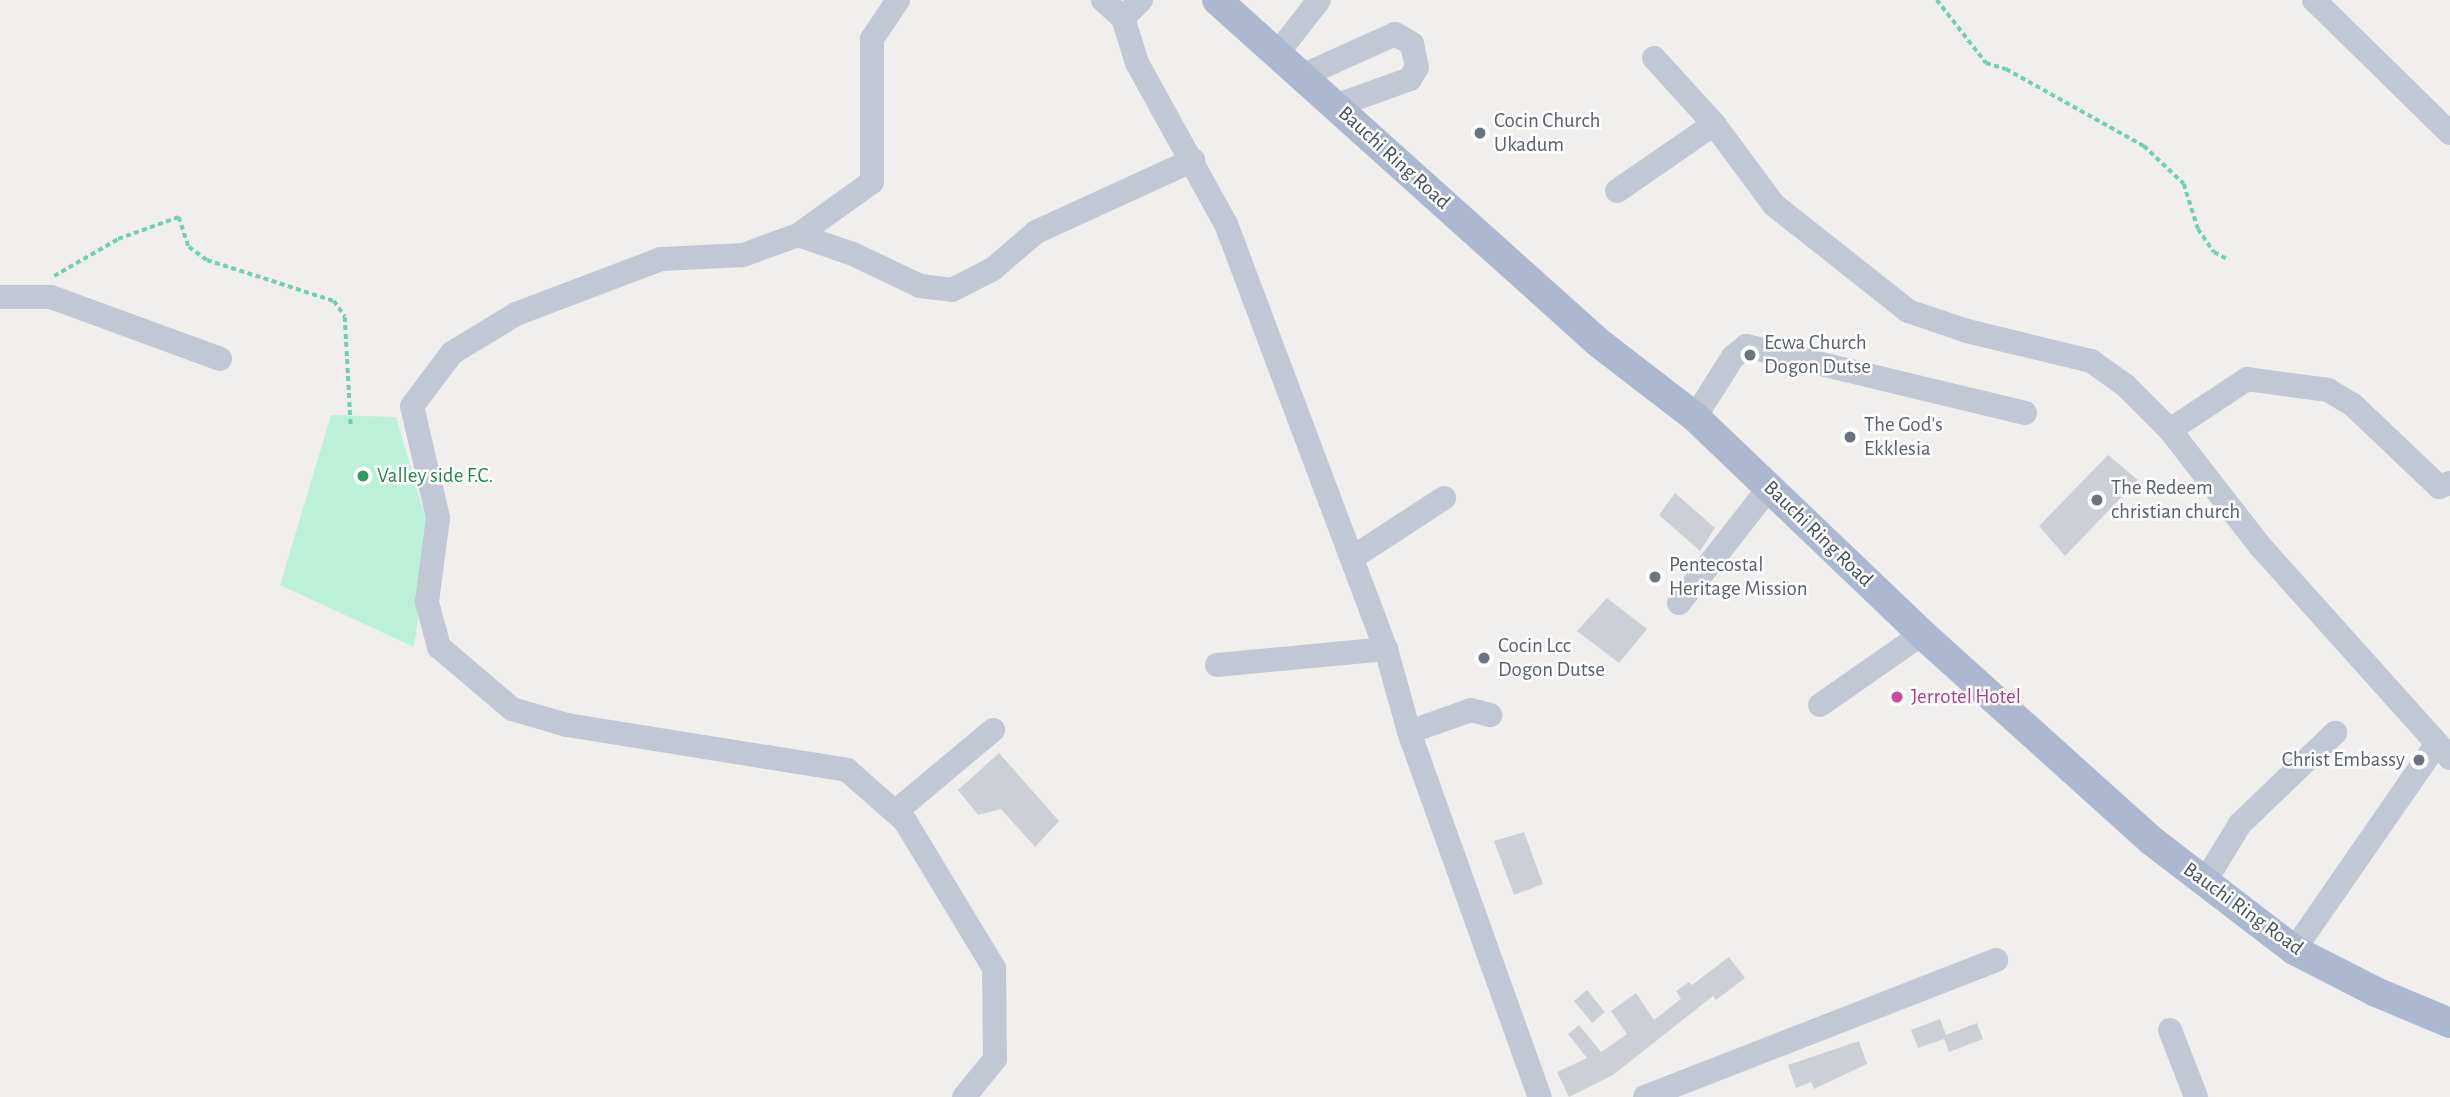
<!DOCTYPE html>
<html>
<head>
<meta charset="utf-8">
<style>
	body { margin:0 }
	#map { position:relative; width:2450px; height:1097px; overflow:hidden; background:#f1efee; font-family:"Alegreya Sans",sans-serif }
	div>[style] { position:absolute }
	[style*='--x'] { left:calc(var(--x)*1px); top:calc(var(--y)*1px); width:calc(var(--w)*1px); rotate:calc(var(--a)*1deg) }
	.green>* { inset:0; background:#baf1d8 }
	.building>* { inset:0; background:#cdcfd6 }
	.path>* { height:3.5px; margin-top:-1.75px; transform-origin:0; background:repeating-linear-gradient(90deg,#70d1b0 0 5px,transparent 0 8.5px) }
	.minor>* { height:24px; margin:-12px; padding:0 12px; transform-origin:12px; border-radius:12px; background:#c1c8d4 }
	.major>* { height:30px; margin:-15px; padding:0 15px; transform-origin:15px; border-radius:15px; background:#acb8cf }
	.dots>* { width:19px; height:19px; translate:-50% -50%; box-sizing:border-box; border:4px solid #fff; border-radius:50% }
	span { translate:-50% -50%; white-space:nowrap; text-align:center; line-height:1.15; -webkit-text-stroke:5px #fff; paint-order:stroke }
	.worship-label { font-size:21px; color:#5b616d }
	.left { translate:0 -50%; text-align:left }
	.right { translate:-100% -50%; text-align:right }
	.street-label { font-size:21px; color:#454e5d }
	.leisure-label { font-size:21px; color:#27864d }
	.hotel-label { font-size:21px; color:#b23c85 }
</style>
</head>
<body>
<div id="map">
	<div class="green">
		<i style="clip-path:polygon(331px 415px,396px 417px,430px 534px,414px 647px,280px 585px)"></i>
	</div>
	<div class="building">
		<i style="clip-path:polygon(2108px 455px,2138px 480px,2065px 556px,2039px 526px)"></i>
		<i style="clip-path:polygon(1675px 493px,1715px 528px,1700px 551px,1659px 515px)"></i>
		<i style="clip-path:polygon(1607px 598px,1647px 629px,1619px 663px,1577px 631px)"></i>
		<i style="clip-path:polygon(999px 753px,1059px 821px,1035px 847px,1001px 809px,978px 815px,958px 790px)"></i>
		<i style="clip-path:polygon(1524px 832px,1543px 884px,1514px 895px,1494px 841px)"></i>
		<i style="clip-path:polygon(1729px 957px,1745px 978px,1716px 1000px,1713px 996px,1613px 1075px,1569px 1097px,1557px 1072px,1587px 1058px,1568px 1034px,1579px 1025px,1601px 1052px,1627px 1034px,1611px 1011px,1636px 993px,1654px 1020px,1681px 999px,1676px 991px,1689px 982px,1692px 985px)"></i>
		<i style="clip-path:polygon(1587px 990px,1605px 1012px,1592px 1023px,1574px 1001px)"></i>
		<i style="clip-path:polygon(1940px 1019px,1946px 1035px,1977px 1023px,1983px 1039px,1949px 1052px,1944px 1039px,1918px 1048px,1911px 1030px)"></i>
		<i style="clip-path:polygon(1859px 1041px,1867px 1064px,1814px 1089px,1811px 1082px,1796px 1088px,1788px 1065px)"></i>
	</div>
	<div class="path">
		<i style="--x:1937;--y:0;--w:80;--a:52.1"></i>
		<i style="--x:1986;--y:63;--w:21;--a:17"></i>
		<i style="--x:2006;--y:69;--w:158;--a:29.2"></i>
		<i style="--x:2144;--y:146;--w:55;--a:43.5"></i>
		<i style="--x:2184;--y:184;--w:47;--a:72.7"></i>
		<i style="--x:2198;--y:229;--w:28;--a:55"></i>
		<i style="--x:2214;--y:252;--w:17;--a:28"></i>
		<i style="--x:54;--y:276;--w:74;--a:-30"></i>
		<i style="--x:118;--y:239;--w:65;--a:-19.8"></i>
		<i style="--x:179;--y:217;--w:32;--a:72"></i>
		<i style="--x:189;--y:247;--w:22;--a:36"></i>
		<i style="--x:207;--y:260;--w:133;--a:17.9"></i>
		<i style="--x:334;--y:301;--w:19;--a:55"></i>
		<i style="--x:345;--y:317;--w:110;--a:86.9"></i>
	</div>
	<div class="minor">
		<i style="--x:898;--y:0;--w:47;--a:123.7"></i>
		<i style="--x:872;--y:39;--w:143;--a:90"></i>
		<i style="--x:872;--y:182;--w:91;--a:144.4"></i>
		<i style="--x:798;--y:235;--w:59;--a:160"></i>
		<i style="--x:743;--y:255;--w:82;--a:177.2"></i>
		<i style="--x:661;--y:259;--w:155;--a:159.2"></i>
		<i style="--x:516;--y:314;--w:75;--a:148.6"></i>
		<i style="--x:452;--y:353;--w:66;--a:127"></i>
		<i style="--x:412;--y:406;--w:115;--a:76.9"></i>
		<i style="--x:438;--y:518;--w:85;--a:97.5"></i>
		<i style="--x:427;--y:602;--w:47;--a:75.1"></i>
		<i style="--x:439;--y:647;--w:96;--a:40.3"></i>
		<i style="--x:512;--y:709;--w:57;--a:16.2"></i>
		<i style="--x:567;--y:725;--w:284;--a:9.1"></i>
		<i style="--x:847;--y:770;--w:77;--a:41.3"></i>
		<i style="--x:905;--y:821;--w:172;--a:58.8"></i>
		<i style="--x:994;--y:968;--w:91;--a:89.4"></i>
		<i style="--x:995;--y:1059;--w:49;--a:129.2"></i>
		<i style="--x:1103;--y:0;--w:27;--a:42"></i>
		<i style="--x:1141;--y:0;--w:25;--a:135"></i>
		<i style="--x:1123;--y:18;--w:47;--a:72.7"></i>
		<i style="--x:1137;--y:63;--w:184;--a:61.1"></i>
		<i style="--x:1226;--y:224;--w:454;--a:69.4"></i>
		<i style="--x:1386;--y:649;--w:86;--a:74.5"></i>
		<i style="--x:1409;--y:732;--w:388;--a:70.3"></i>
		<i style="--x:2314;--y:0;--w:190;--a:44.4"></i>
		<i style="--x:1277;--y:54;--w:68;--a:-52.1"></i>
		<i style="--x:1654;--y:58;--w:89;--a:47.7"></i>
		<i style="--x:1714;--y:124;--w:101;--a:53.5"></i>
		<i style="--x:1774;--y:205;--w:171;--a:38.3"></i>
		<i style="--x:1908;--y:311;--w:62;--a:18.7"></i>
		<i style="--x:1967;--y:331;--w:128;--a:13.6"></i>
		<i style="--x:2091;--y:361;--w:42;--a:35.2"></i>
		<i style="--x:2125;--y:385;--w:64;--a:45"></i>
		<i style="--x:2170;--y:430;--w:147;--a:52.2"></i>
		<i style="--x:2260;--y:546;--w:285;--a:48.1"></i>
		<i style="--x:1302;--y:76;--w:102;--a:-24.3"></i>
		<i style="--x:1395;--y:34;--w:20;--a:30"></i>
		<i style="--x:1412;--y:44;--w:24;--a:78"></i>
		<i style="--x:1417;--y:67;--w:14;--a:120"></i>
		<i style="--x:1410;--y:79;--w:80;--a:160.2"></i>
		<i style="--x:1617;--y:191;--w:118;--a:-34.6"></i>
		<i style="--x:798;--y:235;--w:58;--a:19.1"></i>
		<i style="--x:853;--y:254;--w:74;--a:25.5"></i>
		<i style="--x:920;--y:286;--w:32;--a:7"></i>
		<i style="--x:952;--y:290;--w:46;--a:-27.1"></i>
		<i style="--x:993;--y:269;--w:57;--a:-40.7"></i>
		<i style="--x:1036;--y:232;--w:173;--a:-24.6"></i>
		<i style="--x:0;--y:297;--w:51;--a:0"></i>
		<i style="--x:51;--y:297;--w:180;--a:20.1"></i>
		<i style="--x:1695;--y:417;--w:71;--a:-57.7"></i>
		<i style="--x:1733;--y:357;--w:17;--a:-40"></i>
		<i style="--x:1746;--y:346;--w:287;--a:13.5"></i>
		<i style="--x:2170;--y:430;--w:92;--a:-33.5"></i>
		<i style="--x:2247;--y:379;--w:82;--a:7.7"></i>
		<i style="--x:2328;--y:390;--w:29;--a:31"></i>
		<i style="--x:2353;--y:405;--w:119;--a:43.6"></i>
		<i style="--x:2439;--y:487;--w:12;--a:-20"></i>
		<i style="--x:1352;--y:558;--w:110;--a:-33.1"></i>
		<i style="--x:1679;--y:603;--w:146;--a:-52"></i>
		<i style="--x:1217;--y:665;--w:170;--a:-5.4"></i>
		<i style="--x:1820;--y:705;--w:124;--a:-34.8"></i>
		<i style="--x:1409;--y:732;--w:66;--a:-19.5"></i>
		<i style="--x:1471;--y:710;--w:20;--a:15"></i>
		<i style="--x:895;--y:812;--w:128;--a:-39.9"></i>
		<i style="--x:2204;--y:883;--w:69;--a:-58.6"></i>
		<i style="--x:2240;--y:824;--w:132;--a:-43.8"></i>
		<i style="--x:2294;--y:950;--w:248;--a:-55.3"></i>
		<i style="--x:2170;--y:1030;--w:72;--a:68.8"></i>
		<i style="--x:1645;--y:1097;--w:377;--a:-21.3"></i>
	</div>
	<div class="major">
		<i style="--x:1217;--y:0;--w:513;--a:41.92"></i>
		<i style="--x:1599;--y:343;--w:121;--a:37.6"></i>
		<i style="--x:1695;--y:417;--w:314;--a:43.7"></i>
		<i style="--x:1922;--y:634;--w:309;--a:42"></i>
		<i style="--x:2152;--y:841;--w:179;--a:37.5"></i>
		<i style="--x:2294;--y:950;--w:92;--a:27.1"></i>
		<i style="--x:2376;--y:992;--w:80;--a:22.7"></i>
	</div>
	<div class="dots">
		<i style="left:1480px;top:133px;background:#6b7280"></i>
		<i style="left:1750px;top:355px;background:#6b7280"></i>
		<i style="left:1850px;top:437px;background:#6b7280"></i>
		<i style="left:363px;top:476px;background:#2e9e5b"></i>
		<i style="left:2097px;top:500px;background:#6b7280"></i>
		<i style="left:1655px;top:577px;background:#6b7280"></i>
		<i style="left:1484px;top:658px;background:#6b7280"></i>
		<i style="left:1897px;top:697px;background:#d1479c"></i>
		<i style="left:2419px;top:760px;background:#6b7280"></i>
	</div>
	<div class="worship-label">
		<span class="left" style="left:1494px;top:133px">Cocin Church<br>Ukadum</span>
		<span class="left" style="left:1764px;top:355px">Ecwa Church<br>Dogon Dutse</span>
		<span class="left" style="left:1864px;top:437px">The God's<br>Ekklesia</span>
		<span class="left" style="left:2111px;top:500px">The Redeem<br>christian church</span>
		<span class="left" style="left:1669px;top:577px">Pentecostal<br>Heritage Mission</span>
		<span class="left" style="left:1498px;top:658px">Cocin Lcc<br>Dogon Dutse</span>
		<span class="right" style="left:2405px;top:760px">Christ Embassy</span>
	</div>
	<div class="street-label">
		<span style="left:1394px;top:158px;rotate:42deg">Bauchi Ring Road</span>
		<span style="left:1818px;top:534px;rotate:44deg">Bauchi Ring Road</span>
		<span style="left:2243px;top:909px;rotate:36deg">Bauchi Ring Road</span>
	</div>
	<div class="leisure-label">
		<span class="left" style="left:377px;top:476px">Valley side F.C.</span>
	</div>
	<div class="hotel-label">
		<span class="left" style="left:1911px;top:697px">Jerrotel Hotel</span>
	</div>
</div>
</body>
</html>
